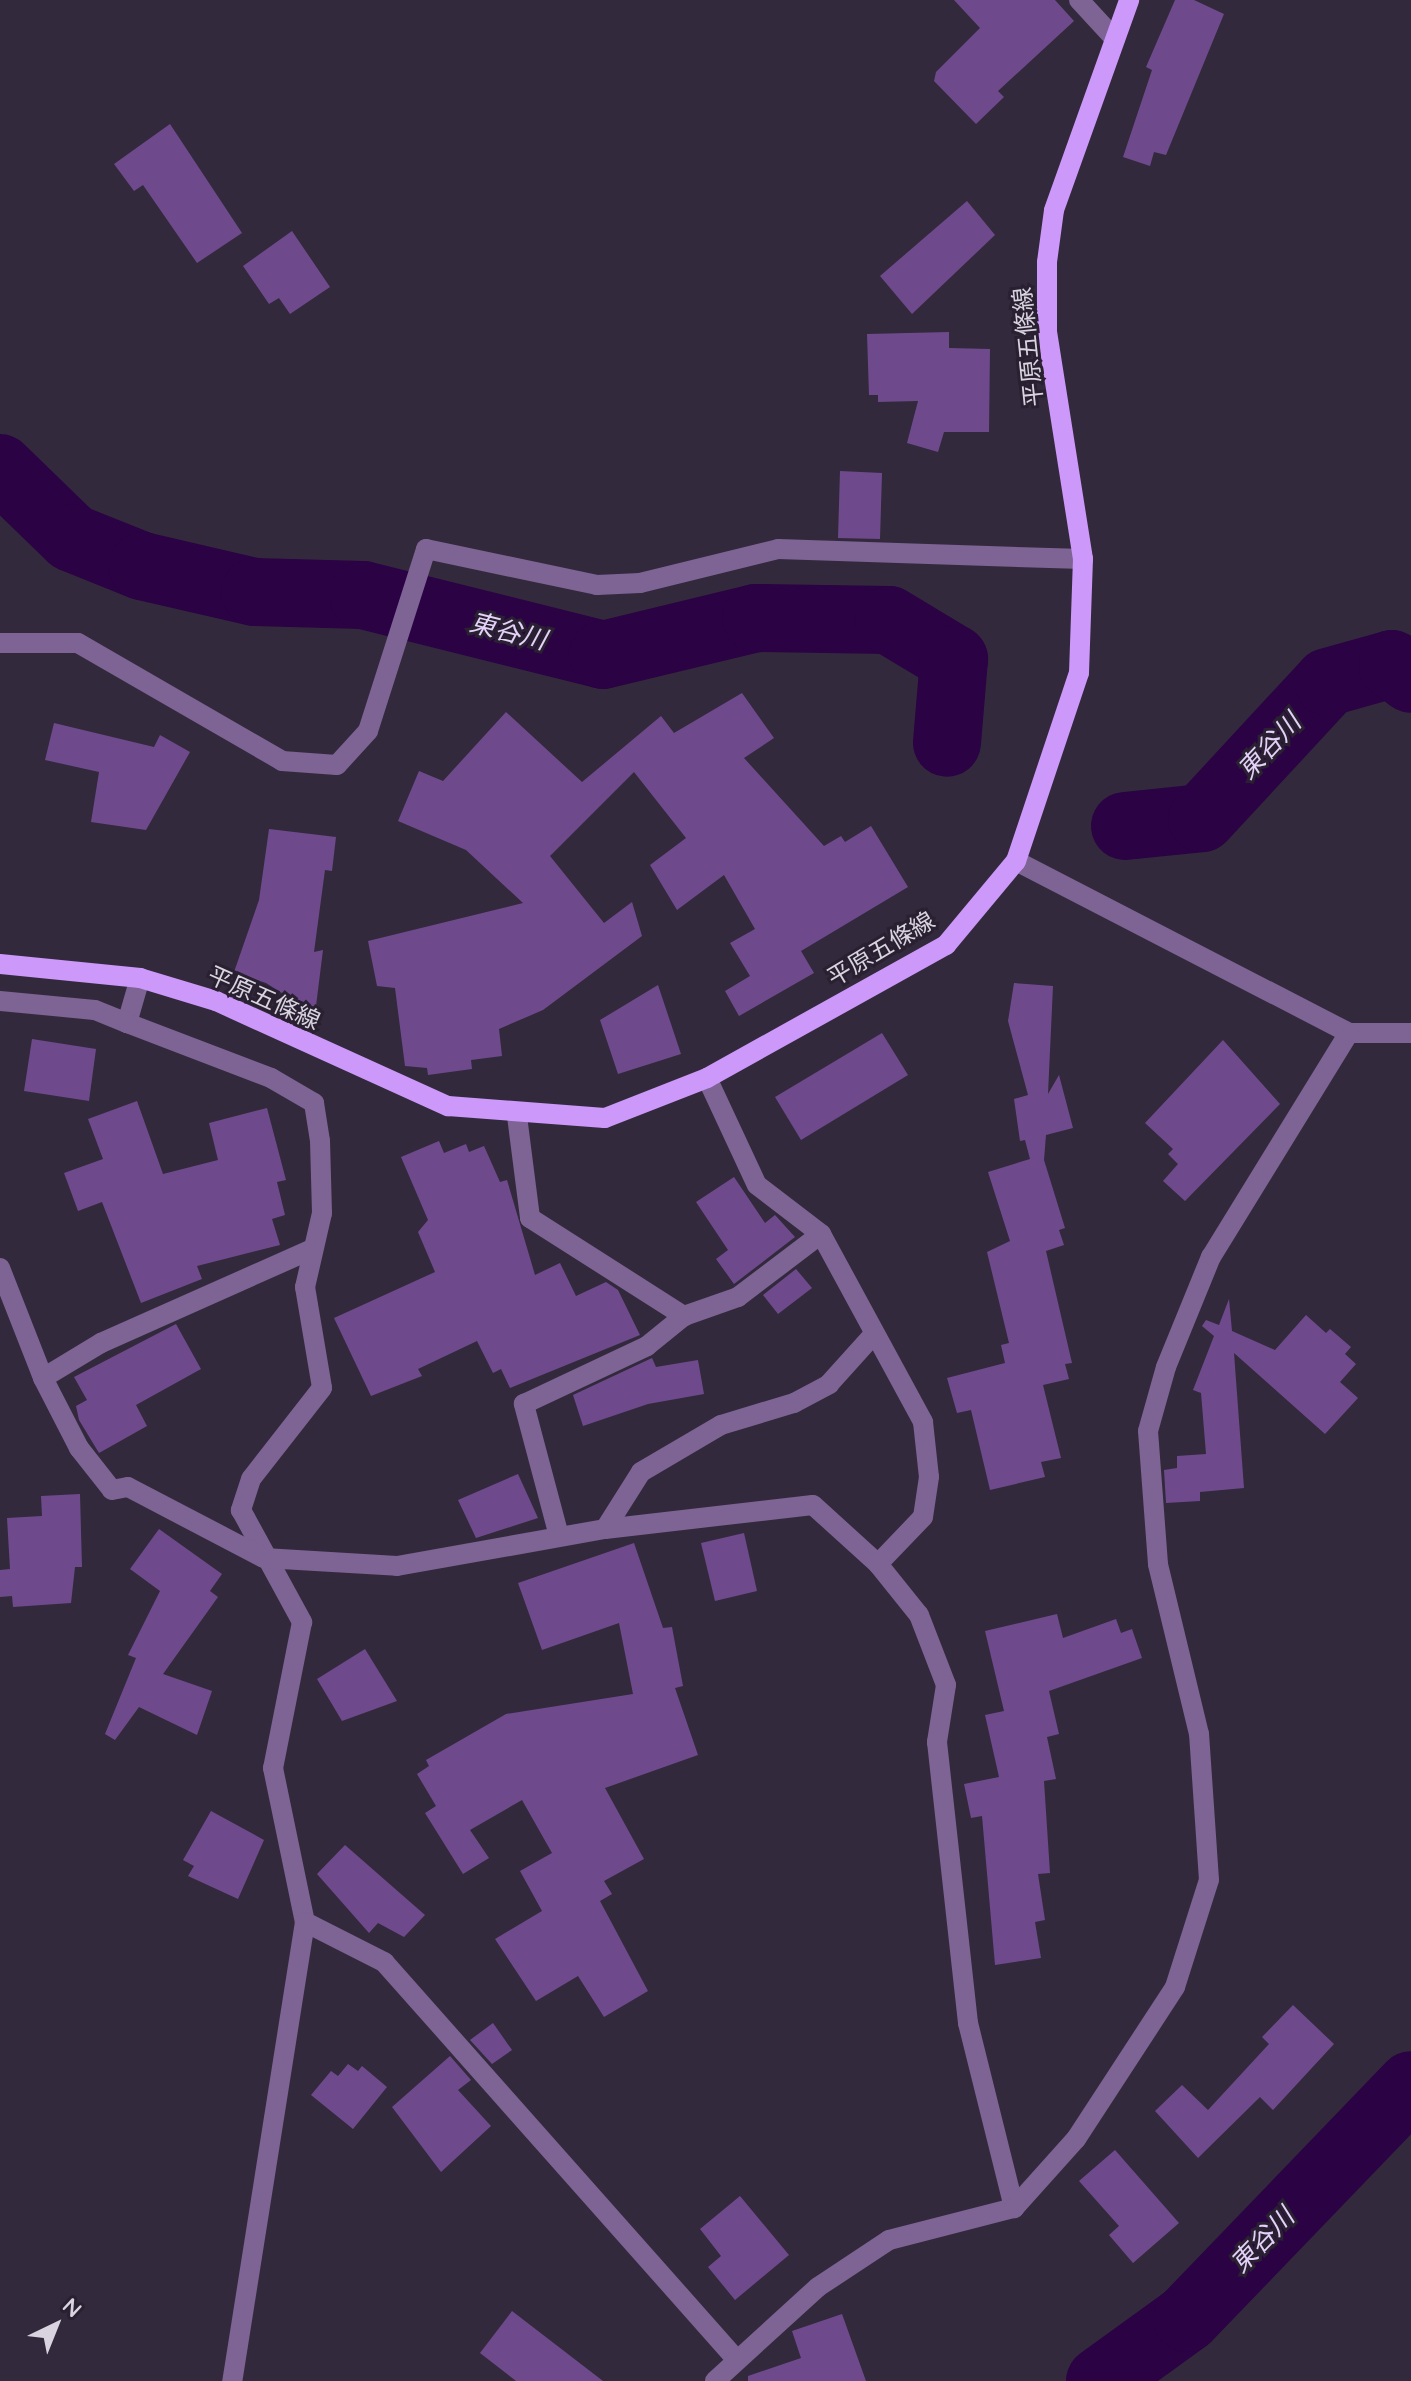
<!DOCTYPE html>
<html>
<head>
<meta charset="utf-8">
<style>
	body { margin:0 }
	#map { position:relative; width:1411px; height:2381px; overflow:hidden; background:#33293c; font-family:Quicksand,"Noto Sans JP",sans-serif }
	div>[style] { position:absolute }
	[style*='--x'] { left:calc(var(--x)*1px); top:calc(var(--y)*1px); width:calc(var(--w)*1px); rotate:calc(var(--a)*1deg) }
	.river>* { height:68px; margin:-34px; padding:0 34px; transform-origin:34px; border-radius:34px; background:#2b0244 }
	.building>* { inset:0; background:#6e4a8d }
	.minor>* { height:20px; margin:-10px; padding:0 10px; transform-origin:10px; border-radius:10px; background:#7d6494 }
	.major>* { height:20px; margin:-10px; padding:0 10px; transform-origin:10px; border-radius:10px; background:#cc98fa }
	span { translate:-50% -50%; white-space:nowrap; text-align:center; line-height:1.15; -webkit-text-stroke:6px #292031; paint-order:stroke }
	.street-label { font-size:24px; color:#d8d3df }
	.water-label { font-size:26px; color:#e4d1f8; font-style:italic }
	.north { position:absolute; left:16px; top:2285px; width:80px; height:80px; -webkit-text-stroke:6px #292031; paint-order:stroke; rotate:43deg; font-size:22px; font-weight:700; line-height:32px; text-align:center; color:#d8d3df }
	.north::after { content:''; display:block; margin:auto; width:28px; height:36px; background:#d8d3df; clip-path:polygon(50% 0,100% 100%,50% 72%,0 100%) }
</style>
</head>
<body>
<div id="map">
	<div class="river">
		<i style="--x:0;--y:468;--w:100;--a:44.2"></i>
		<i style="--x:72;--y:538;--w:75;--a:21.8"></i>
		<i style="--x:142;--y:566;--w:116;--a:13"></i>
		<i style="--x:255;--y:592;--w:108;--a:1.6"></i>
		<i style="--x:363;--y:595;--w:247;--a:14"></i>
		<i style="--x:603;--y:655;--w:157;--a:-13.6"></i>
		<i style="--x:756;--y:618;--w:133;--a:0.9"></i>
		<i style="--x:889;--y:620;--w:76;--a:31"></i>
		<i style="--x:954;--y:659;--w:84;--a:94.8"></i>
		<i style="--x:1125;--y:826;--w:77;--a:-5.9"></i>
		<i style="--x:1202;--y:818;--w:185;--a:-47.2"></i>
		<i style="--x:1328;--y:682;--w:66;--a:-15.7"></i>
		<i style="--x:1392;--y:664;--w:24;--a:38"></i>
		<i style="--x:1100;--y:2381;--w:107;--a:-35.9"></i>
		<i style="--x:1187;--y:2318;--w:323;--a:-46.1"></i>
	</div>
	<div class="building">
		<i style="clip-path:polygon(954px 0,1055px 0,1074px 21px,998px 91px,1004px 97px,976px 124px,934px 81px,936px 72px,980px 28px)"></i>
		<i style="clip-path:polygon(1175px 0,1194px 0,1224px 14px,1166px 155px,1154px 152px,1150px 166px,1123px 157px,1152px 70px,1146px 67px)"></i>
		<i style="clip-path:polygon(170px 124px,242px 233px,197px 263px,143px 185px,134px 191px,114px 164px)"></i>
		<i style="clip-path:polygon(967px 201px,995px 235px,912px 314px,880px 276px)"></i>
		<i style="clip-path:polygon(292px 231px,330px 287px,290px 314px,279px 298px,269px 304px,243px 266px)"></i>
		<i style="clip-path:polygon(949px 332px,949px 348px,990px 349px,989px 432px,944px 432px,938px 452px,907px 443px,918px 401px,878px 402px,878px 395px,869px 395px,867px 334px)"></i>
		<i style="clip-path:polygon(840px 471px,882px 473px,880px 539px,838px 538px)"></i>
		<i style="clip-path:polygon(742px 693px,774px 738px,744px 758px,824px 846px,841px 836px,845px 842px,871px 826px,908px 887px,801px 951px,814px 973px,739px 1016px,725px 991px,750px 976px,730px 943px,755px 929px,724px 875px,677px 910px,650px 865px,686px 838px,634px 772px,550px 856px,604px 923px,632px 902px,642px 936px,543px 1010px,499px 1029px,502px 1056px,471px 1060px,472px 1069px,428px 1075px,427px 1068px,405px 1066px,395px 988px,377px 986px,368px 941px,523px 903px,466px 850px,398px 821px,419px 771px,443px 781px,506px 712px,582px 782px,661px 716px,674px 733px)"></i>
		<i style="clip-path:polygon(54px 723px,154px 747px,160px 735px,190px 752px,146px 830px,91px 822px,99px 772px,45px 760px)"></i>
		<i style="clip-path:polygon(269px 829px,336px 837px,332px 871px,325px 870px,314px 952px,323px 950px,315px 1014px,266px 983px,234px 972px,259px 900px)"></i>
		<i style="clip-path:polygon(1014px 983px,1053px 986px,1048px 1094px,1059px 1075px,1073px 1128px,1046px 1135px,1044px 1160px,1065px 1228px,1059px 1230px,1064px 1245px,1046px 1251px,1072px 1363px,1065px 1364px,1069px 1379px,1043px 1385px,1061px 1458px,1041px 1462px,1045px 1477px,990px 1490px,971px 1410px,957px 1413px,947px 1378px,1005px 1363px,1001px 1345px,1009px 1343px,987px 1252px,1010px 1241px,988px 1172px,1030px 1159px,1025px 1140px,1020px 1141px,1014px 1099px,1028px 1095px,1008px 1021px)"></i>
		<i style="clip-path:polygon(658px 985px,681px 1054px,618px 1074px,600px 1020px)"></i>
		<i style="clip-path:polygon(882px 1033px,908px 1075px,801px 1140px,775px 1097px)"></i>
		<i style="clip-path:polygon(32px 1039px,96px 1049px,89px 1101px,24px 1091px)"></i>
		<i style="clip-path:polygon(1223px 1040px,1280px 1104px,1185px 1201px,1163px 1181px,1178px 1164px,1168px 1154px,1173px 1149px,1145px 1123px)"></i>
		<i style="clip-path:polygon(137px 1101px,163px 1174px,218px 1160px,209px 1123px,267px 1108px,286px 1180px,277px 1182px,285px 1215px,272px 1219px,280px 1245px,197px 1266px,202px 1279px,141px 1303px,102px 1202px,78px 1211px,64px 1173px,103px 1159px,88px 1119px)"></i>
		<i style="clip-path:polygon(439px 1141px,444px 1153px,466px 1144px,469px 1152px,484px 1146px,500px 1182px,507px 1180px,535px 1275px,560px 1263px,576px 1296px,606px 1282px,618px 1290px,640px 1335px,510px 1388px,501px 1369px,493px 1373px,477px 1341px,418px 1369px,422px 1376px,371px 1396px,334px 1318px,435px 1272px,418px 1232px,428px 1220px,401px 1157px)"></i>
		<i style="clip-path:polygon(734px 1177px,765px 1223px,775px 1215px,795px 1237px,734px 1284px,716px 1259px,728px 1250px,696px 1202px)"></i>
		<i style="clip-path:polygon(796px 1269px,812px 1288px,778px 1314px,763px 1295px)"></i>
		<i style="clip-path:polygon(1229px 1299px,1232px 1331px,1275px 1350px,1306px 1315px,1326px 1333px,1330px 1329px,1351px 1347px,1345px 1354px,1356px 1364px,1340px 1382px,1358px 1398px,1325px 1434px,1234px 1353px,1244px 1488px,1200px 1492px,1200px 1501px,1166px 1503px,1164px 1470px,1177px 1468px,1177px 1456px,1206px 1454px,1201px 1393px,1193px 1390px,1214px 1336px,1202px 1326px,1206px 1320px,1219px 1325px)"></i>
		<i style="clip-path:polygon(176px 1324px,201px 1369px,136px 1405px,147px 1426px,99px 1453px,79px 1420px,76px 1406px,87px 1400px,74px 1377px)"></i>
		<i style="clip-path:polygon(652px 1358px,656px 1367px,698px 1360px,704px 1394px,648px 1404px,583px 1426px,573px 1395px)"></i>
		<i style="clip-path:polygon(518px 1474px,538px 1518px,476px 1538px,458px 1500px)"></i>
		<i style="clip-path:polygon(80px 1494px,82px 1567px,75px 1567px,71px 1603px,13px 1607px,12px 1596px,0 1597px,0 1570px,10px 1569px,7px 1518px,42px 1516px,41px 1496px)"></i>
		<i style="clip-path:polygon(159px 1529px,222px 1574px,210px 1591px,218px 1597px,163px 1674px,212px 1691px,197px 1735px,139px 1707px,115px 1740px,105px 1734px,136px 1658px,128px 1655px,160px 1591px,130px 1569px)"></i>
		<i style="clip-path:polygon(744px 1533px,757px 1591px,715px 1601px,701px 1543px)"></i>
		<i style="clip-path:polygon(634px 1543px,663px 1628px,672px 1627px,683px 1686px,675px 1688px,698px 1755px,605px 1788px,644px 1859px,604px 1881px,612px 1894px,600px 1901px,648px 1991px,604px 2017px,578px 1976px,536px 2001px,495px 1939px,542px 1911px,520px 1871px,552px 1853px,522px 1800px,470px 1830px,489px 1858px,463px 1874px,425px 1813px,436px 1806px,417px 1774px,429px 1766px,426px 1760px,506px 1714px,633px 1694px,619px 1623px,542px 1650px,518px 1583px)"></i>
		<i style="clip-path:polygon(1057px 1614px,1063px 1638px,1116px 1619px,1121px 1633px,1132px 1629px,1142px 1658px,1049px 1691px,1059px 1734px,1047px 1737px,1056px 1779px,1044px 1781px,1050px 1873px,1038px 1874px,1045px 1920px,1035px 1922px,1041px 1958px,995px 1965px,982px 1816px,971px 1818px,964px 1784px,999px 1777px,985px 1715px,1004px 1711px,985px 1631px)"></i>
		<i style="clip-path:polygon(365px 1649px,397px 1701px,342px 1721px,317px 1679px)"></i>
		<i style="clip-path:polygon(211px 1811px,264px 1840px,238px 1899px,188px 1876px,194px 1866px,183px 1860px)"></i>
		<i style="clip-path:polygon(345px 1845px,425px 1915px,404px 1937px,378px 1923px,369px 1933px,317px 1874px)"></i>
		<i style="clip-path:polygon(1293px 2005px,1334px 2044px,1273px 2110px,1260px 2097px,1198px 2158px,1155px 2111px,1182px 2085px,1208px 2110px,1269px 2044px,1262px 2037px)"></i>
		<i style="clip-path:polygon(493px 2023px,512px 2050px,492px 2064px,470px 2040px)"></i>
		<i style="clip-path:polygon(450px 2056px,471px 2080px,458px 2090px,491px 2126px,441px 2172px,392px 2107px)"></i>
		<i style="clip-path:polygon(348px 2064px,358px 2071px,362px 2066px,387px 2087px,353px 2129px,311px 2095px,331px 2071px,338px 2076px)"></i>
		<i style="clip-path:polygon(1115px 2150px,1179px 2223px,1133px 2263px,1109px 2235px,1119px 2226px,1079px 2181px)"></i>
		<i style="clip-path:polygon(740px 2196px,789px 2255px,735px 2300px,708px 2267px,721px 2256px,700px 2229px)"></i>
		<i style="clip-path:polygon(512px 2311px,603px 2381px,516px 2381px,480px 2353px)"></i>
		<i style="clip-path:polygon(842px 2314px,866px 2381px,748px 2381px,748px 2376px,801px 2358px,792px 2331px)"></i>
	</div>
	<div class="minor">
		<i style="--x:1079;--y:0;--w:53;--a:47.3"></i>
		<i style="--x:0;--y:643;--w:78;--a:0"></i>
		<i style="--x:78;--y:643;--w:236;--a:30"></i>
		<i style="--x:282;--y:761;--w:55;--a:4.2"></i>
		<i style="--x:337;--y:765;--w:46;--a:-47.6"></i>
		<i style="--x:368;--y:731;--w:191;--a:-72.3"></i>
		<i style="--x:426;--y:549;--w:175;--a:11.9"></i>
		<i style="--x:597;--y:585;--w:43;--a:-2.7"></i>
		<i style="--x:640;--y:583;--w:142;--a:-13.8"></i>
		<i style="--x:778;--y:549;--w:305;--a:1.9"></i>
		<i style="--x:1016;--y:861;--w:375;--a:27.3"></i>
		<i style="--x:1349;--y:1033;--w:62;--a:0"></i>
		<i style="--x:140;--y:978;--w:47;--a:106.1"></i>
		<i style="--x:127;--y:1023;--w:154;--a:20.9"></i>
		<i style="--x:271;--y:1078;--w:50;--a:30.2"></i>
		<i style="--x:314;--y:1103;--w:38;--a:81"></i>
		<i style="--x:320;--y:1141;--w:72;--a:88.4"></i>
		<i style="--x:322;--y:1213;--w:76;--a:102.9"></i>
		<i style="--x:305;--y:1287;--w:102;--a:80.4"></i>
		<i style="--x:322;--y:1388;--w:115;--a:128"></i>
		<i style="--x:251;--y:1479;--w:33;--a:108"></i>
		<i style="--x:241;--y:1510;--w:128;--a:61.4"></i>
		<i style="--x:302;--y:1622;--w:149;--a:101.2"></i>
		<i style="--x:273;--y:1768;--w:157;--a:78.3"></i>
		<i style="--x:305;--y:1922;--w:465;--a:99"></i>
		<i style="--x:0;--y:1001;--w:95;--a:5.4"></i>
		<i style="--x:95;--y:1010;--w:35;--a:22"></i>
		<i style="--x:707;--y:1078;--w:118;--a:65"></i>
		<i style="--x:757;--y:1185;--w:81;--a:37.4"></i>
		<i style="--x:821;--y:1234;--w:214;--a:61.5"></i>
		<i style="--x:923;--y:1422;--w:55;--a:83.8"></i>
		<i style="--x:929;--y:1477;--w:40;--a:98.5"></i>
		<i style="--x:923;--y:1517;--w:65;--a:133.8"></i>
		<i style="--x:517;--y:1116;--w:103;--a:82.7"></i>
		<i style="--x:530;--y:1218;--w:183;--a:32.5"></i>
		<i style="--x:684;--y:1316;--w:57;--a:-19.4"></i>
		<i style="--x:738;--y:1297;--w:104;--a:-37.2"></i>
		<i style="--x:0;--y:1268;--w:118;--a:68.6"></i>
		<i style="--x:43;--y:1378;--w:79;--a:62.8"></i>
		<i style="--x:79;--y:1448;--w:53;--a:51.8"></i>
		<i style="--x:112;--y:1490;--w:16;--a:-11"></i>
		<i style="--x:128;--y:1487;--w:153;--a:27.6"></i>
		<i style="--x:264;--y:1558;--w:133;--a:3.4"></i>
		<i style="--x:397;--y:1566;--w:211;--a:-10.1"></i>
		<i style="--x:605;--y:1529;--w:209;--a:-6.6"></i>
		<i style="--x:813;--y:1505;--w:88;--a:42.2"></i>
		<i style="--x:878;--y:1564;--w:65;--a:51.2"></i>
		<i style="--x:919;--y:1615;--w:75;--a:68.9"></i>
		<i style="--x:946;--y:1685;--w:58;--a:99"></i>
		<i style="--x:937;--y:1742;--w:283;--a:83.7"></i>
		<i style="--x:968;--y:2023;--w:191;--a:76"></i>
		<i style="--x:43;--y:1378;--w:68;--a:-31.1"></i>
		<i style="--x:101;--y:1343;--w:229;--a:-24"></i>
		<i style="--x:605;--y:1529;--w:67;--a:-57.7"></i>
		<i style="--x:641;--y:1472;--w:93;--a:-30.4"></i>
		<i style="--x:721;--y:1425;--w:76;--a:-16.8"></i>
		<i style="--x:794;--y:1403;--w:40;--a:-28"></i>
		<i style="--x:829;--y:1384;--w:67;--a:-48"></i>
		<i style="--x:559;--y:1536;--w:137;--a:-104.9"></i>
		<i style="--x:524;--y:1404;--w:136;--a:-25.2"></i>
		<i style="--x:647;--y:1346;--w:48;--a:-39"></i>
		<i style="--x:305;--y:1922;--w:89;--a:26.9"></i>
		<i style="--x:384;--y:1962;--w:532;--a:48.43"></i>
		<i style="--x:715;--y:2381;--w:139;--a:-42.4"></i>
		<i style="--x:818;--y:2287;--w:85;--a:-33.5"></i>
		<i style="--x:889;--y:2240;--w:129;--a:-14.4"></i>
		<i style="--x:1014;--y:2208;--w:93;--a:-48.1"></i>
		<i style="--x:1076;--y:2139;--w:181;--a:-56.9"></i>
		<i style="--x:1175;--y:1987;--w:112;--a:-72.4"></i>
		<i style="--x:1209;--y:1880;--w:146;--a:-93.9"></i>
		<i style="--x:1199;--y:1734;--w:175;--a:-103.6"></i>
		<i style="--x:1158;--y:1564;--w:133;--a:-94.3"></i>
		<i style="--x:1148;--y:1431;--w:66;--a:-74.3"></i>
		<i style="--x:1166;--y:1367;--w:119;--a:-67.8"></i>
		<i style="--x:1211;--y:1257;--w:263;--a:-58.4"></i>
	</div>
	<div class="major">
		<i style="--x:0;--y:964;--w:141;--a:5.7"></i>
		<i style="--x:140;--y:978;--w:79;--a:16.8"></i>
		<i style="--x:216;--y:1001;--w:255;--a:24.4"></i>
		<i style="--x:448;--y:1106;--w:157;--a:4.4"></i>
		<i style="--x:605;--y:1118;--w:110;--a:-21.4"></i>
		<i style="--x:707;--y:1078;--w:274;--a:-29.1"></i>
		<i style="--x:946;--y:945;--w:109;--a:-50.2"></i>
		<i style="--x:1016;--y:861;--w:198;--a:-71.5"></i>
		<i style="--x:1079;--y:673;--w:114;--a:-88"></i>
		<i style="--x:1083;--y:559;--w:231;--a:-99"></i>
		<i style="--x:1047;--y:331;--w:69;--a:-90"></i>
		<i style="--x:1047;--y:262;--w:52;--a:-82.3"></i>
		<i style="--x:1054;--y:210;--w:223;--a:-70.3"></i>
	</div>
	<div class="street-label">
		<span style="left:1028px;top:347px;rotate:-96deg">平原五條線</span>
		<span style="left:881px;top:949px;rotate:-31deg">平原五條線</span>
		<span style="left:264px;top:998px;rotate:24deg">平原五條線</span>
	</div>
	<div class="water-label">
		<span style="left:508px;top:631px;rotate:14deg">東谷川</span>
		<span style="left:1269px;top:746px;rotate:-47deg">東谷川</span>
		<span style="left:1262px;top:2240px;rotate:-46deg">東谷川</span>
	</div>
	<div class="north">N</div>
</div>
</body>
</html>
